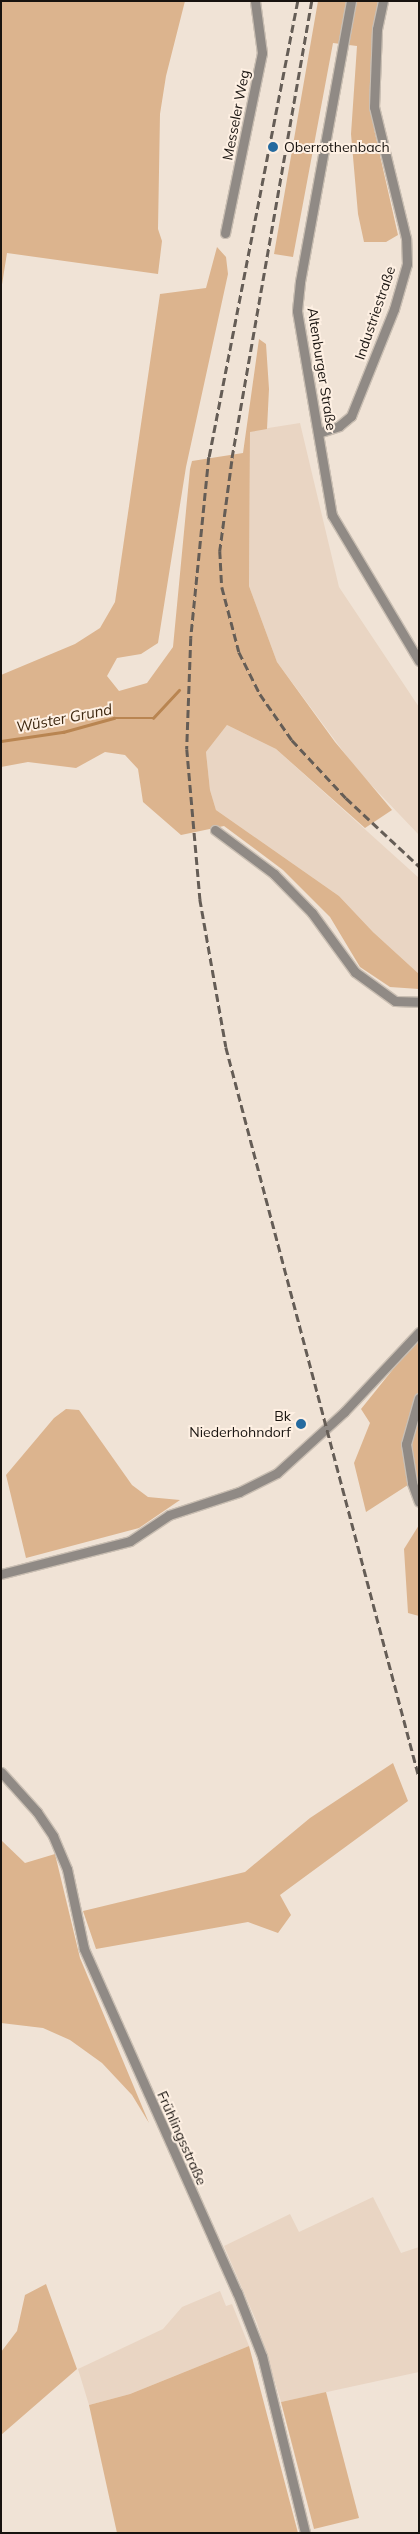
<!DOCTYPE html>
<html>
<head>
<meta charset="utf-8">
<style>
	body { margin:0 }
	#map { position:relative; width:420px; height:2534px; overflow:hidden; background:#f0e3d6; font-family:Mulish,sans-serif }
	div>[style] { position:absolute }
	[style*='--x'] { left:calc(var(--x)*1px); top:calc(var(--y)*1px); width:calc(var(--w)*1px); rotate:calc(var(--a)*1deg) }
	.built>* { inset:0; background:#e9d5c3 }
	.green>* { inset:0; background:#dcb48e }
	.stream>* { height:2.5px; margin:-1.25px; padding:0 1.25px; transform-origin:1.25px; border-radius:1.25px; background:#b98551 }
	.roads { filter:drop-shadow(1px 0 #c9beb2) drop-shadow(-1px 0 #c9beb2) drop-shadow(0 1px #c9beb2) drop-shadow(0 -1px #c9beb2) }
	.minor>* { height:9px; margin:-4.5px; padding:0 4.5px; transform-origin:4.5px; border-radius:4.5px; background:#908a85 }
	.rail>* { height:2.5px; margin-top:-1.25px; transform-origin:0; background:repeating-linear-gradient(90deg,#655d56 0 8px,transparent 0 12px) }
	.dots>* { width:14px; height:14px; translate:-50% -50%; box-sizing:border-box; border:2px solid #fef0e3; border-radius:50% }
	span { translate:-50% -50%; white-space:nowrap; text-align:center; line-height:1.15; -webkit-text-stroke:4px #fef0e3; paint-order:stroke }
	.street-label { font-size:14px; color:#18130f }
	.poi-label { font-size:14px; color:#18130f }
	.left { translate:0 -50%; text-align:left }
	.right { translate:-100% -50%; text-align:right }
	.water-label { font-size:15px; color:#3d270f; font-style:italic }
	.frame { position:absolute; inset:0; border:2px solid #18130f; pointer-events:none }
</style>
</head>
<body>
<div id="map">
	<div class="built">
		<i style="clip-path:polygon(300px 423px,339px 587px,419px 707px,419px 835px,357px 770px,277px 662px,249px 586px,250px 431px)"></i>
		<i style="clip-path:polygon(227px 725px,276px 749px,419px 878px,419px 974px,373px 932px,339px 896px,216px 810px,210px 790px,206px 752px)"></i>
		<i style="clip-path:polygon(373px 2197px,401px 2253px,419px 2247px,419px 2372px,281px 2402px,257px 2323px,224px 2246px,290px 2214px,299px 2232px)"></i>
		<i style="clip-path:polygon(220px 2291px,226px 2306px,232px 2304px,249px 2346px,130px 2394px,89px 2405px,78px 2369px,163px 2329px,182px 2307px)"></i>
	</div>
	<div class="green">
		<i style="clip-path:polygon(1px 1px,185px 1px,166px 76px,160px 114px,158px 229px,162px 241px,158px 274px,7px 253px,1px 291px)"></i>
		<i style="clip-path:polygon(318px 1px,381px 1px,371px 87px,374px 129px,398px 235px,386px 242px,364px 242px,358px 214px,351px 134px,357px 46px,333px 43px,293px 257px,274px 254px)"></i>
		<i style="clip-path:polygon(217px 247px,226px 257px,228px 274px,186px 467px,158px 643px,141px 654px,117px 658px,107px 676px,119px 691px,147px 683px,173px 647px,190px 469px,192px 461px,243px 453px,259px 339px,266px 344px,269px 389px,267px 429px,250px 432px,249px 586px,277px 662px,335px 742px,392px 810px,365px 828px,276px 749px,227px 725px,206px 752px,210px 790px,216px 810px,339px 896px,373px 932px,419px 974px,419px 989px,390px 987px,360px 967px,330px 917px,283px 870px,224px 826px,181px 835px,143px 802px,138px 769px,125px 755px,105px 752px,76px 768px,28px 762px,1px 767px,1px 675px,75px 644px,100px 628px,115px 602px,160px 294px,206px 288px)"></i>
		<i style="clip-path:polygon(419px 1337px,419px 1502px,411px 1483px,366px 1512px,354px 1463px,370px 1423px,361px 1409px)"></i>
		<i style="clip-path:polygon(66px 1409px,79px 1410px,132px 1485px,148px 1497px,180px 1500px,139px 1528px,26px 1558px,6px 1475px,54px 1418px)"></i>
		<i style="clip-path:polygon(419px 1525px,419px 1616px,408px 1613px,404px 1549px)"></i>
		<i style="clip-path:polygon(393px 1763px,408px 1801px,280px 1895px,291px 1915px,278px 1933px,248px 1922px,96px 1949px,83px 1911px,245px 1872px,310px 1818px)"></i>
		<i style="clip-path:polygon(1px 1840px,25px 1863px,55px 1854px,80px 1958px,149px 2123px,132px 2095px,102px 2063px,70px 2040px,43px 2028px,1px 2023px)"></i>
		<i style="clip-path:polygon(46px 2284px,77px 2369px,1px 2435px,1px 2352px,17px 2331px,25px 2295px)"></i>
		<i style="clip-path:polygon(249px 2346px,298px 2533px,117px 2533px,89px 2405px,130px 2394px)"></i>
		<i style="clip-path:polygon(326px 2392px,359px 2518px,314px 2529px,281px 2402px)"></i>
	</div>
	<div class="stream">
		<i style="--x:1;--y:741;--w:63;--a:-8.3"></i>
		<i style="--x:63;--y:732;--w:53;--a:-15.4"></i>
		<i style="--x:114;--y:718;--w:39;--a:0"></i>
		<i style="--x:153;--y:718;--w:38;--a:-47"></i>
	</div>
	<div class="roads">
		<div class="minor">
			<i style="--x:351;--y:1;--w:286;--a:100.3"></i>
			<i style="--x:300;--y:282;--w:29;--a:96"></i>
			<i style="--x:297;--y:311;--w:207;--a:80.3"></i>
			<i style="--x:332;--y:515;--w:170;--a:59.2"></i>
			<i style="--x:225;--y:233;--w:184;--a:-78.4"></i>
			<i style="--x:262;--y:53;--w:52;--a:-97.7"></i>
			<i style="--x:318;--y:433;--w:22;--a:-18"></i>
			<i style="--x:339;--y:426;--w:16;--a:-40"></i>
			<i style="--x:351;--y:416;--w:115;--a:-68.1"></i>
			<i style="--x:394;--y:309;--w:47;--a:-73.9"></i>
			<i style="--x:407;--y:264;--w:26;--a:-92"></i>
			<i style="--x:406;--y:238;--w:135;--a:-103.7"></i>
			<i style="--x:374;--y:107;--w:78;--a:-87.8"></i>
			<i style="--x:377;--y:29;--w:29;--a:-78"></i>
			<i style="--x:215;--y:830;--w:74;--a:36.7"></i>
			<i style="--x:274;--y:874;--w:54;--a:45.7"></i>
			<i style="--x:312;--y:913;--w:73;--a:53.9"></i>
			<i style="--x:355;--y:972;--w:49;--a:35.9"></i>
			<i style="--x:395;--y:1001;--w:24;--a:2"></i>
			<i style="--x:419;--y:1398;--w:48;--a:105.8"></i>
			<i style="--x:406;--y:1444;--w:39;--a:81"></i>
			<i style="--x:412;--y:1483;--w:20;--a:70"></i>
			<i style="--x:1;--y:1574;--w:133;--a:-14.3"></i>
			<i style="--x:130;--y:1541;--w:47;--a:-33.7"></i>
			<i style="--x:169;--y:1515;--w:74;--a:-18.2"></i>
			<i style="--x:239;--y:1492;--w:42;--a:-26.6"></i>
			<i style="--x:277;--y:1473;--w:91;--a:-42.3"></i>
			<i style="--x:344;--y:1412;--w:110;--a:-46.8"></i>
			<i style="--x:1;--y:1772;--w:54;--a:48"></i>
			<i style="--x:37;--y:1812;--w:29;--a:56"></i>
			<i style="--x:53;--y:1836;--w:36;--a:67"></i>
			<i style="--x:67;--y:1869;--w:82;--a:78"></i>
			<i style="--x:84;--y:1949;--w:376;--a:66"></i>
			<i style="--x:237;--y:2292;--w:69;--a:68.7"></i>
			<i style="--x:262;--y:2356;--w:182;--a:76.3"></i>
		</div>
	</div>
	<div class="rail">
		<i style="--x:298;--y:1;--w:465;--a:101"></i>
		<i style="--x:209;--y:457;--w:182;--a:95.7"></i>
		<i style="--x:191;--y:638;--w:111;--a:92.1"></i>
		<i style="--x:187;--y:749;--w:151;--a:85"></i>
		<i style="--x:200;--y:899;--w:150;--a:80"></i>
		<i style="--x:226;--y:1047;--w:755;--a:75.19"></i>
		<i style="--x:312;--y:1;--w:467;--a:99.9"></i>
		<i style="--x:232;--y:461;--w:91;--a:97.6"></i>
		<i style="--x:220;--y:551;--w:36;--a:87"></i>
		<i style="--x:222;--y:587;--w:67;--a:75.3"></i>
		<i style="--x:239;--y:652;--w:47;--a:63.4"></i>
		<i style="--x:260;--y:694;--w:56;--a:55.2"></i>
		<i style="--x:292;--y:740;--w:79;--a:47"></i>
		<i style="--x:346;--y:798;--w:100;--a:43"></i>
	</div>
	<div class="dots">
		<i style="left:273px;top:147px;background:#256a9f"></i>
		<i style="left:301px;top:1424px;background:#256a9f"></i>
	</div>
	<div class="street-label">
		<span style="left:236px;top:115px;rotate:-79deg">Messeler Weg</span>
		<span style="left:375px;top:313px;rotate:-71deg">Industriestraße</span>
		<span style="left:322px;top:369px;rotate:81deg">Altenburger Straße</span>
		<span style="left:182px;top:2138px;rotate:66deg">Frühlingsstraße</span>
	</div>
	<div class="poi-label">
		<span class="left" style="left:284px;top:147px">Oberrothenbach</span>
		<span class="right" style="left:291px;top:1424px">Bk<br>Niederhohndorf</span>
	</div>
	<div class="water-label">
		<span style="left:64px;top:718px;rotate:-11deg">Wüster Grund</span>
	</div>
	<div class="frame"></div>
</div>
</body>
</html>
